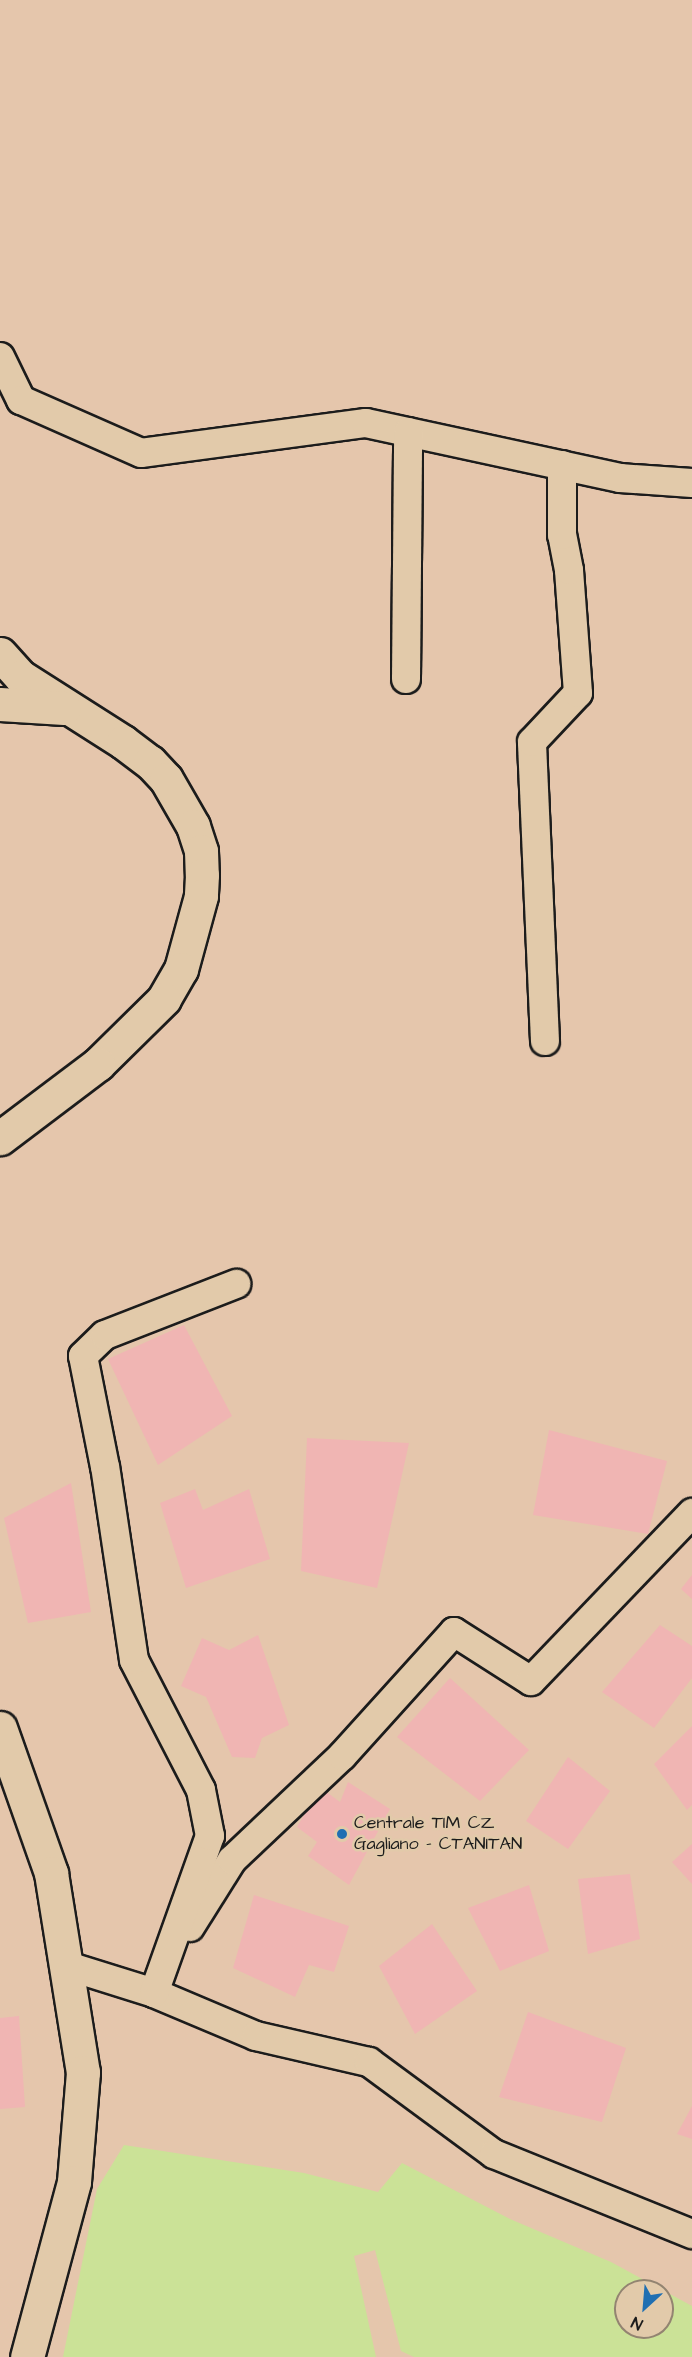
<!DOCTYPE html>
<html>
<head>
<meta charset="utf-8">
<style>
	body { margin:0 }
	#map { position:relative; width:692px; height:2357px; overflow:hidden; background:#e5c6ac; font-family:"Architects Daughter",sans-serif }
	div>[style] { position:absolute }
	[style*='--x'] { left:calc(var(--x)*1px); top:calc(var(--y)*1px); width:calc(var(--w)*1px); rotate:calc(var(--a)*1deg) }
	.green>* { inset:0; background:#cbe297 }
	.building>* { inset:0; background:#f0b5b3 }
	.roads { filter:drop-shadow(2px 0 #1c1c1c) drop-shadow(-2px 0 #1c1c1c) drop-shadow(0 2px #1c1c1c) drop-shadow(0 -2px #1c1c1c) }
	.street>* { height:28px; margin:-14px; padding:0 14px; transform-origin:14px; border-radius:14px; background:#e2caaa }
	.secondary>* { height:33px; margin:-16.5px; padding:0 16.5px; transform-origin:16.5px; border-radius:16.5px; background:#e2caaa }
	.highway>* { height:33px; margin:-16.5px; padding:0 16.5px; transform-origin:16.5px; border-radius:16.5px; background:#e2caaa }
	.dots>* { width:16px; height:16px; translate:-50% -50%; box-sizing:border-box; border:3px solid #e2caaa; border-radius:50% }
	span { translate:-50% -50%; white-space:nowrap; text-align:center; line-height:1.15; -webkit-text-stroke:5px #e2caaa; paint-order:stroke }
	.poi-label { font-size:18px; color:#1c1c1c }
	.left { translate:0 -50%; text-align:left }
	.north { position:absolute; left:614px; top:2279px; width:60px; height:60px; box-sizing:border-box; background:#e2caaa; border:2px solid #938471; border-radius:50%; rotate:206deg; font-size:16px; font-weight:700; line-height:24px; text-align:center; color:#1c1c1c }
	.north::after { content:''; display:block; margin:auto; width:21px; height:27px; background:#1f6fb2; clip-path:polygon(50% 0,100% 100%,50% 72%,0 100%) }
</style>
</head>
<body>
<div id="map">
	<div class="green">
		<i style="clip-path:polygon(evenodd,124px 2145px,304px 2173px,378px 2192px,402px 2163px,510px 2219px,611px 2262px,692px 2306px,692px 2357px,414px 2357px,401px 2351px,375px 2250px,354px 2256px,376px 2357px,63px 2357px,97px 2189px,124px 2145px,626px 2291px,662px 2291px,662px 2327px,626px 2327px,626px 2291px)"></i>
	</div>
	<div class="building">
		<i style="clip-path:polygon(184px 1325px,232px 1416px,158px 1465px,108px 1359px)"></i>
		<i style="clip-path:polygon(549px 1430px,667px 1461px,648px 1534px,533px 1515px)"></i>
		<i style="clip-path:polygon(307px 1438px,409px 1443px,377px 1588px,301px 1571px)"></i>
		<i style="clip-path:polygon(71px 1483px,91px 1612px,28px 1623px,4px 1518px)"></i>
		<i style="clip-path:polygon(195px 1489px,203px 1510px,249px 1489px,270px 1559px,186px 1588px,160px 1503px)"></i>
		<i style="clip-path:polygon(692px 1575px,692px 1599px,681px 1589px)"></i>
		<i style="clip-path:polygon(660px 1625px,692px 1646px,692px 1678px,654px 1728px,602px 1692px)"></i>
		<i style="clip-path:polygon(258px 1635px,289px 1725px,262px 1738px,255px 1758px,232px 1757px,206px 1697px,181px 1686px,202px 1638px,229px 1650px)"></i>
		<i style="clip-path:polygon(450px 1678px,529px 1750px,480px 1801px,397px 1737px)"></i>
		<i style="clip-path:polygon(692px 1726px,692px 1805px,687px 1810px,654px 1764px)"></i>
		<i style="clip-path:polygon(568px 1757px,610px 1791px,568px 1849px,526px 1821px)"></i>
		<i style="clip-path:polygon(348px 1782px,390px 1809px,349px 1885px,308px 1856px,317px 1842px,297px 1827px,320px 1787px,340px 1802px)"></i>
		<i style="clip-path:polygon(692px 1844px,692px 1884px,672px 1862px)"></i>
		<i style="clip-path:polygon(630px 1874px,640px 1939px,588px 1954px,578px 1879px)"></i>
		<i style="clip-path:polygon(529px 1885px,549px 1951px,500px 1971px,468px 1908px)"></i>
		<i style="clip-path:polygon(254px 1895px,349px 1926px,334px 1972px,309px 1965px,295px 1997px,233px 1968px)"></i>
		<i style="clip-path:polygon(432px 1924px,477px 1991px,415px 2034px,379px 1966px)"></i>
		<i style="clip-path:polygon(528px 2012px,626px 2048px,602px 2122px,499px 2097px)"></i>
		<i style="clip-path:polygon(19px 2016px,25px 2107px,0 2109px,0 2018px)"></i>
		<i style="clip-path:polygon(692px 2106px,692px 2139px,677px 2134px)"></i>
	</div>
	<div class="roads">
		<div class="street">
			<i style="--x:0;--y:357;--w:48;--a:64"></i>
			<i style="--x:21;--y:400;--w:131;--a:23.8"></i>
			<i style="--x:141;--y:453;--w:227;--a:-7.6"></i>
			<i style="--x:366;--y:423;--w:260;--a:12.2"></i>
			<i style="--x:620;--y:478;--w:72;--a:4"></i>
			<i style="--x:406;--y:679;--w:247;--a:-89.5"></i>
			<i style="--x:545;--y:1041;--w:299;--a:-92.5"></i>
			<i style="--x:532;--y:742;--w:67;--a:-46.8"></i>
			<i style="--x:578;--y:693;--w:123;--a:-94.2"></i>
			<i style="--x:569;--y:570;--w:36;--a:-101"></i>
			<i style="--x:562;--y:535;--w:70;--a:-90"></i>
			<i style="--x:190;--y:1927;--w:79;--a:-57.9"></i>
			<i style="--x:232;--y:1860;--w:151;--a:-43.4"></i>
			<i style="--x:342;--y:1756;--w:167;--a:-47.9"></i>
			<i style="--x:454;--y:1632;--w:91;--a:32.5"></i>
			<i style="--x:531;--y:1681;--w:233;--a:-46.2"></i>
			<i style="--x:68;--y:1966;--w:90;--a:17.4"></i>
			<i style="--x:154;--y:1993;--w:111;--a:22.9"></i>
			<i style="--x:256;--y:2036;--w:116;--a:13"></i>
			<i style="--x:369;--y:2062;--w:155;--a:36.4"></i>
			<i style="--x:494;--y:2154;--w:214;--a:22"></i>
			<i style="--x:154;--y:1993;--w:167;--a:-70.4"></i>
			<i style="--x:210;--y:1836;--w:47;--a:-101.1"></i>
			<i style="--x:201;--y:1790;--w:146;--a:-117.3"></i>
			<i style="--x:134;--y:1660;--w:195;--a:-98.5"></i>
			<i style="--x:105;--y:1467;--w:113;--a:-101.2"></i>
			<i style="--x:83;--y:1356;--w:30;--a:-44"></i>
			<i style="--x:105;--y:1335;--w:141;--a:-21.3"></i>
		</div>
		<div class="secondary">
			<i style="--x:0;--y:1728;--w:154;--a:70.6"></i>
			<i style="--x:51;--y:1873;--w:202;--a:80.9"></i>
			<i style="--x:83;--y:2072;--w:110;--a:94.7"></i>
			<i style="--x:74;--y:2182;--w:181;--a:105"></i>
		</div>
		<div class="highway">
			<i style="--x:0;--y:654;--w:31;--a:48"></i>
			<i style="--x:21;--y:677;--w:121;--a:32.5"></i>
			<i style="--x:123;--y:742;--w:34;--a:37"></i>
			<i style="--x:150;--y:762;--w:23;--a:47"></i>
			<i style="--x:166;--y:779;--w:54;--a:60.1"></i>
			<i style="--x:193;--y:826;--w:26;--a:72"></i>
			<i style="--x:201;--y:851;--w:24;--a:88"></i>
			<i style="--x:202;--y:875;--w:21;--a:93"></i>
			<i style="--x:201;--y:896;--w:76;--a:105.3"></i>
			<i style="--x:181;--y:969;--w:34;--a:120"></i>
			<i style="--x:164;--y:999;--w:93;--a:135.4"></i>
			<i style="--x:98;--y:1064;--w:123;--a:142.9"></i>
			<i style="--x:0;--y:704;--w:64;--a:3.6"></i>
		</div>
	</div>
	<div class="dots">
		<i style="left:342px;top:1834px;background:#1f6fb2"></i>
	</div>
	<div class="poi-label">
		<span class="left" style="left:354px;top:1834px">Centrale TIM CZ<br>Gagliano - CTANITAN</span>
	</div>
	<div class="north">N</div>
</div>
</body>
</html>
